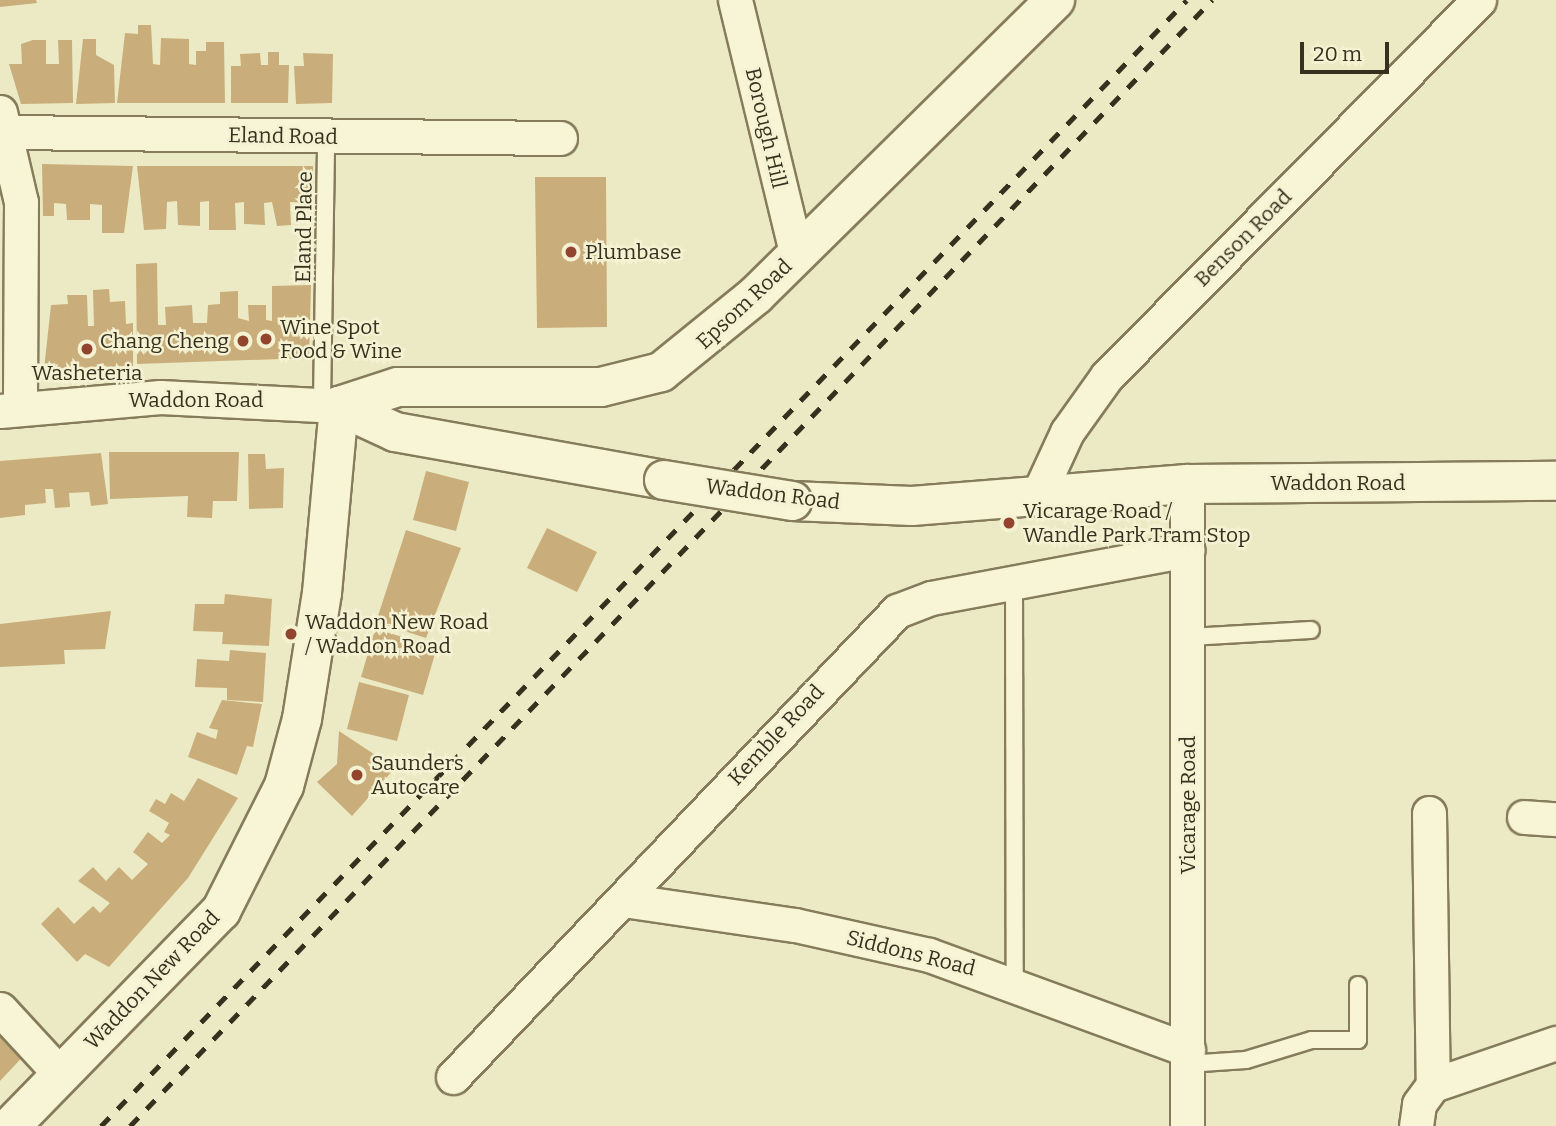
<!DOCTYPE html>
<html>
<head>
<meta charset="utf-8">
<style>
	body { margin:0 }
	#map { position:relative; width:1556px; height:1126px; overflow:hidden; background:#eceac4; font-family:Bitter,serif }
	div>[style] { position:absolute }
	[style*='--x'] { left:calc(var(--x)*1px); top:calc(var(--y)*1px); width:calc(var(--w)*1px); rotate:calc(var(--a)*1deg) }
	.building>* { inset:0; background:#c9ae7b }
	.roads { filter:drop-shadow(2px 0 #867c5b) drop-shadow(-2px 0 #867c5b) drop-shadow(0 2px #867c5b) drop-shadow(0 -2px #867c5b) }
	.service>* { height:16px; margin:-8px; padding:0 8px; transform-origin:8px; border-radius:8px; background:#f8f5d6 }
	.minor>* { height:33px; margin:-16.5px; padding:0 16.5px; transform-origin:16.5px; border-radius:16.5px; background:#f8f5d6 }
	.tertiary>* { height:38px; margin:-19px; padding:0 19px; transform-origin:19px; border-radius:19px; background:#f8f5d6 }
	.rail>* { height:5px; margin-top:-2.5px; transform-origin:0; background:repeating-linear-gradient(90deg,#37301e 0 12px,transparent 0 24px) }
	.bridges { filter:drop-shadow(2px 0 #867c5b) drop-shadow(-2px 0 #867c5b) drop-shadow(0 2px #867c5b) drop-shadow(0 -2px #867c5b) }
	.tertiary-bridge>* { height:38px; margin:-19px; padding:0 19px; transform-origin:19px; border-radius:19px; background:#f8f5d6 }
	.dots>* { width:19px; height:19px; translate:-50% -50%; box-sizing:border-box; border:4px solid #f4f2d3; border-radius:50% }
	span { translate:-50% -50%; white-space:nowrap; text-align:center; line-height:1.15; -webkit-text-stroke:5px #f4f2d3; paint-order:stroke }
	.street-label { font-size:21px; color:#37301e }
	.poi-label { font-size:21px; color:#37301e }
	.left { translate:0 -50%; text-align:left }
	.right { translate:-100% -50%; text-align:right }
	.scale { position:absolute; left:1300px; top:42px; width:89px; height:32px; box-sizing:border-box; border:4px solid #37301e; border-top:0; padding-left:9px; font-size:21px; line-height:24px; white-space:nowrap; color:#37301e; -webkit-text-stroke:5px #f4f2d3; paint-order:stroke }
</style>
</head>
<body>
<div id="map">
	<div class="building">
		<i style="clip-path:polygon(0 0,36px 0,37px 3px,0 7px)"></i>
		<i style="clip-path:polygon(138px 25px,151px 25px,153px 64px,160px 65px,161px 38px,189px 39px,189px 64px,196px 65px,196px 51px,206px 51px,206px 42px,224px 42px,225px 103px,117px 103px,125px 33px,138px 34px)"></i>
		<i style="clip-path:polygon(83px 39px,96px 39px,96px 55px,114px 65px,115px 103px,76px 104px)"></i>
		<i style="clip-path:polygon(33px 40px,46px 40px,46px 64px,59px 64px,58px 40px,72px 40px,73px 103px,21px 104px,9px 64px,22px 64px,21px 44px)"></i>
		<i style="clip-path:polygon(268px 52px,279px 52px,279px 65px,289px 65px,288px 103px,231px 103px,231px 66px,241px 66px,240px 54px,260px 53px,261px 65px,268px 65px)"></i>
		<i style="clip-path:polygon(303px 53px,333px 54px,332px 103px,296px 104px,294px 66px,304px 66px)"></i>
		<i style="clip-path:polygon(42px 164px,133px 166px,124px 233px,102px 233px,102px 205px,90px 204px,90px 220px,67px 220px,66px 204px,54px 203px,54px 216px,43px 216px)"></i>
		<i style="clip-path:polygon(137px 166px,313px 166px,313px 203px,290px 202px,291px 225px,277px 226px,272px 202px,264px 203px,265px 225px,244px 224px,244px 202px,235px 203px,236px 230px,209px 230px,209px 201px,200px 202px,200px 226px,178px 225px,177px 201px,167px 202px,166px 229px,144px 230px)"></i>
		<i style="clip-path:polygon(535px 177px,606px 177px,607px 327px,537px 328px)"></i>
		<i style="clip-path:polygon(157px 263px,158px 325px,166px 325px,165px 307px,192px 305px,193px 323px,207px 323px,208px 305px,220px 304px,220px 292px,238px 291px,238px 318px,249px 321px,248px 305px,266px 305px,266px 320px,272px 321px,272px 286px,311px 285px,309px 358px,137px 364px,136px 264px)"></i>
		<i style="clip-path:polygon(109px 289px,110px 302px,125px 301px,126px 324px,133px 323px,133px 366px,44px 369px,51px 305px,68px 304px,67px 295px,87px 295px,88px 326px,94px 326px,93px 290px)"></i>
		<i style="clip-path:polygon(109px 452px,239px 452px,237px 501px,213px 501px,212px 518px,187px 517px,188px 496px,110px 499px)"></i>
		<i style="clip-path:polygon(101px 453px,108px 504px,91px 506px,89px 492px,69px 493px,70px 507px,55px 508px,53px 489px,45px 489px,46px 503px,25px 505px,25px 515px,0 518px,0 461px)"></i>
		<i style="clip-path:polygon(248px 454px,265px 454px,266px 469px,284px 468px,283px 508px,249px 509px)"></i>
		<i style="clip-path:polygon(426px 471px,469px 482px,456px 531px,413px 520px)"></i>
		<i style="clip-path:polygon(547px 528px,597px 552px,577px 592px,527px 568px)"></i>
		<i style="clip-path:polygon(406px 530px,461px 548px,426px 638px,376px 622px)"></i>
		<i style="clip-path:polygon(225px 594px,272px 599px,269px 646px,222px 644px,223px 632px,193px 631px,195px 604px,224px 604px)"></i>
		<i style="clip-path:polygon(111px 611px,105px 649px,64px 650px,65px 664px,0 667px,0 624px)"></i>
		<i style="clip-path:polygon(375px 629px,437px 647px,423px 695px,361px 677px)"></i>
		<i style="clip-path:polygon(230px 650px,266px 653px,263px 702px,227px 700px,227px 688px,195px 687px,197px 659px,229px 661px)"></i>
		<i style="clip-path:polygon(359px 682px,409px 695px,397px 741px,347px 729px)"></i>
		<i style="clip-path:polygon(222px 700px,262px 704px,253px 747px,247px 746px,237px 775px,188px 757px,197px 732px,216px 739px,218px 730px,209px 728px)"></i>
		<i style="clip-path:polygon(339px 731px,395px 768px,352px 816px,317px 782px,337px 764px)"></i>
		<i style="clip-path:polygon(198px 778px,238px 798px,188px 878px,109px 967px,85px 954px,77px 962px,41px 924px,58px 907px,74px 924px,93px 906px,100px 913px,110px 903px,78px 881px,93px 867px,106px 881px,119px 867px,132px 880px,148px 864px,133px 852px,148px 832px,162px 843px,170px 835px,164px 832px,169px 823px,149px 811px,156px 799px,165px 804px,171px 793px,184px 801px)"></i>
		<i style="clip-path:polygon(0 1018px,30px 1049px,0 1081px)"></i>
	</div>
	<div class="roads">
		<div class="service">
			<i style="--x:322;--y:403;--w:267;--a:-89.1"></i>
			<i style="--x:1014;--y:583;--w:400;--a:89.9"></i>
			<i style="--x:1189;--y:637;--w:122;--a:-3.3"></i>
			<i style="--x:1187;--y:1064;--w:59;--a:-3.9"></i>
			<i style="--x:1246;--y:1060;--w:69;--a:-16.9"></i>
			<i style="--x:1312;--y:1040;--w:46;--a:0"></i>
			<i style="--x:1358;--y:1040;--w:55;--a:-90"></i>
		</div>
		<div class="minor">
			<i style="--x:735;--y:0;--w:263;--a:76.4"></i>
			<i style="--x:0;--y:112;--w:92;--a:76.9"></i>
			<i style="--x:21;--y:202;--w:206;--a:90.3"></i>
			<i style="--x:6;--y:132;--w:554;--a:0.62"></i>
			<i style="--x:0;--y:411;--w:161;--a:-5"></i>
			<i style="--x:160;--y:397;--w:179;--a:2.9"></i>
			<i style="--x:1187;--y:484;--w:642;--a:90"></i>
			<i style="--x:1037;--y:497;--w:72;--a:-65.2"></i>
			<i style="--x:1067;--y:432;--w:69;--a:-54.5"></i>
			<i style="--x:1107;--y:376;--w:529;--a:-45.31"></i>
			<i style="--x:1429;--y:813;--w:272;--a:89.2"></i>
			<i style="--x:1524;--y:817;--w:32;--a:4"></i>
			<i style="--x:623;--y:900;--w:174;--a:8.3"></i>
			<i style="--x:795;--y:925;--w:137;--a:12.6"></i>
			<i style="--x:929;--y:955;--w:276;--a:20.1"></i>
			<i style="--x:0;--y:1009;--w:90;--a:47.3"></i>
			<i style="--x:453;--y:1077;--w:644;--a:-46.38"></i>
			<i style="--x:897;--y:611;--w:36;--a:-21"></i>
			<i style="--x:931;--y:598;--w:261;--a:-10.6"></i>
			<i style="--x:1416;--y:1126;--w:22;--a:-82"></i>
			<i style="--x:1419;--y:1104;--w:24;--a:-54"></i>
			<i style="--x:1433;--y:1085;--w:130;--a:-18.9"></i>
		</div>
		<div class="tertiary">
			<i style="--x:339;--y:406;--w:62;--a:-17.9"></i>
			<i style="--x:398;--y:387;--w:203;--a:0"></i>
			<i style="--x:601;--y:387;--w:62;--a:-14"></i>
			<i style="--x:661;--y:372;--w:122;--a:-39"></i>
			<i style="--x:756;--y:295;--w:420;--a:-44.6"></i>
			<i style="--x:339;--y:406;--w:62;--a:24.9"></i>
			<i style="--x:395;--y:432;--w:273;--a:10.1"></i>
			<i style="--x:792;--y:501;--w:120;--a:2.4"></i>
			<i style="--x:912;--y:506;--w:276;--a:-4.6"></i>
			<i style="--x:1187;--y:484;--w:369;--a:-0.5"></i>
			<i style="--x:11;--y:1126;--w:301;--a:-45.7"></i>
			<i style="--x:221;--y:911;--w:140;--a:-63.3"></i>
			<i style="--x:284;--y:786;--w:69;--a:-75"></i>
			<i style="--x:302;--y:719;--w:128;--a:-81"></i>
			<i style="--x:322;--y:593;--w:188;--a:-84.8"></i>
		</div>
	</div>
	<div class="rail">
		<i style="--x:101;--y:1126;--w:1564;--a:-46.04"></i>
		<i style="--x:130;--y:1126;--w:1562;--a:-46.14"></i>
	</div>
	<div class="bridges">
		<div class="tertiary-bridge">
			<i style="--x:664;--y:480;--w:130;--a:9.3"></i>
		</div>
	</div>
	<div class="dots">
		<i style="left:571px;top:252px;background:#93442d"></i>
		<i style="left:266px;top:339px;background:#93442d"></i>
		<i style="left:243px;top:341px;background:#93442d"></i>
		<i style="left:87px;top:349px;background:#93442d"></i>
		<i style="left:1009px;top:523px;background:#93442d"></i>
		<i style="left:291px;top:634px;background:#93442d"></i>
		<i style="left:357px;top:775px;background:#93442d"></i>
	</div>
	<div class="street-label">
		<span style="left:766px;top:128px;rotate:77deg">Borough Hill</span>
		<span style="left:283px;top:136px;rotate:1deg">Eland Road</span>
		<span style="left:304px;top:227px;rotate:-89deg">Eland Place</span>
		<span style="left:1243px;top:238px;rotate:-45deg">Benson Road</span>
		<span style="left:744px;top:304px;rotate:-43deg">Epsom Road</span>
		<span style="left:196px;top:400px">Waddon Road</span>
		<span style="left:1338px;top:483px">Waddon Road</span>
		<span style="left:773px;top:494px;rotate:7deg">Waddon Road</span>
		<span style="left:776px;top:735px;rotate:-47deg">Kemble Road</span>
		<span style="left:1188px;top:805px;rotate:-90deg">Vicarage Road</span>
		<span style="left:911px;top:953px;rotate:14deg">Siddons Road</span>
		<span style="left:152px;top:980px;rotate:-46deg">Waddon New Road</span>
	</div>
	<div class="poi-label">
		<span class="left" style="left:585px;top:252px">Plumbase</span>
		<span class="left" style="left:280px;top:339px">Wine Spot<br>Food &amp; Wine</span>
		<span class="right" style="left:229px;top:341px">Chang Cheng</span>
		<span style="left:87px;top:373px">Washeteria</span>
		<span class="left" style="left:1023px;top:523px">Vicarage Road /<br>Wandle Park Tram Stop</span>
		<span class="left" style="left:305px;top:634px">Waddon New Road<br>/ Waddon Road</span>
		<span class="left" style="left:371px;top:775px">Saunders<br>Autocare</span>
	</div>
	<div class="scale">20 m</div>
</div>
</body>
</html>
